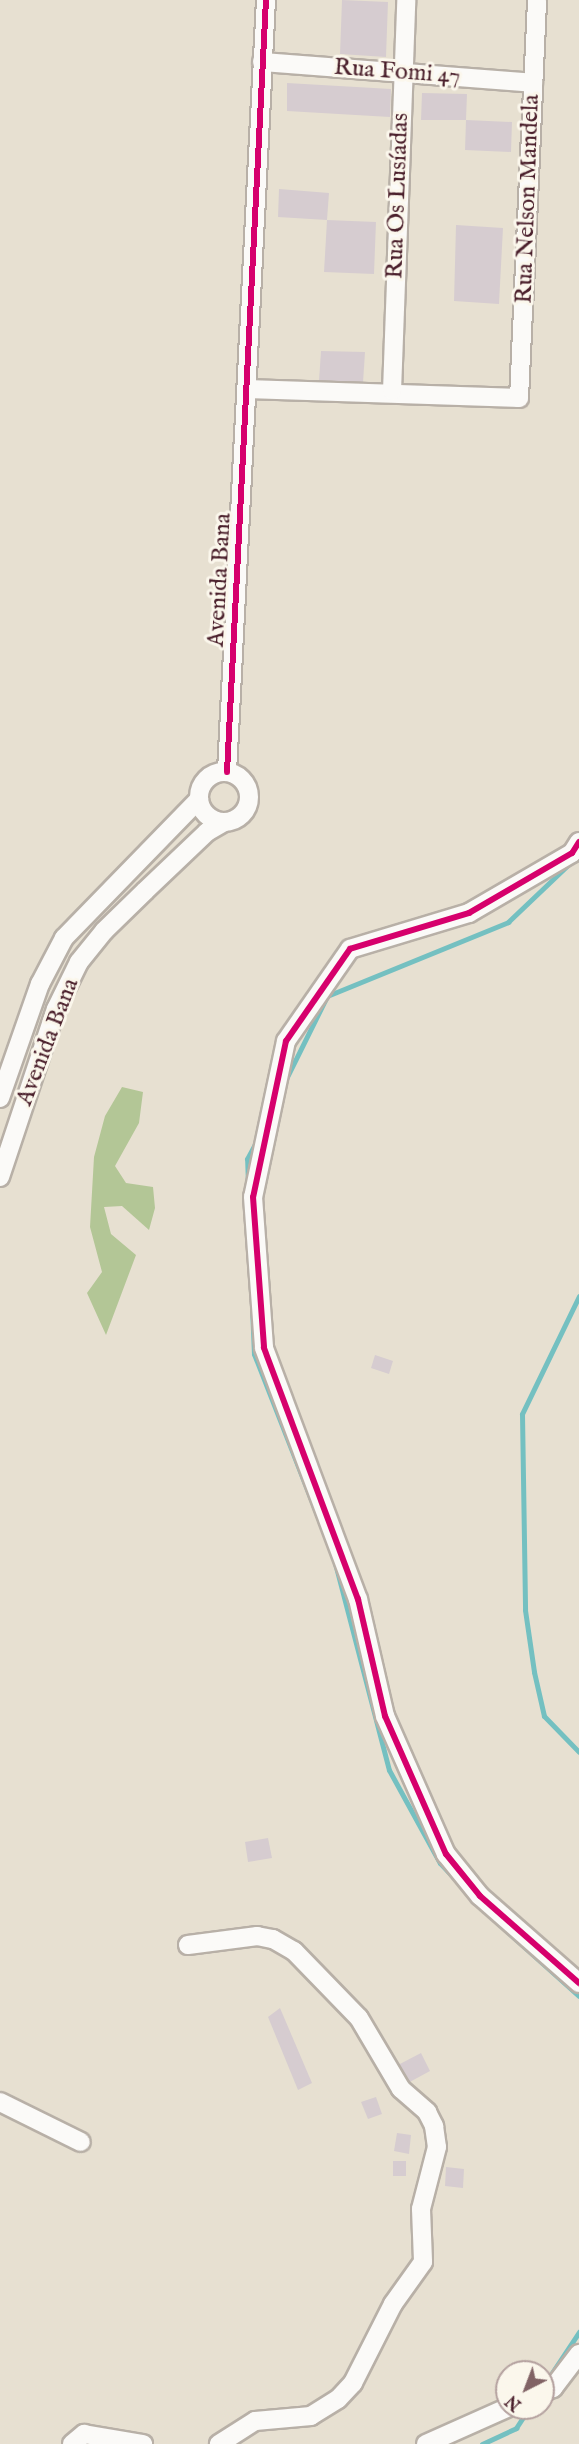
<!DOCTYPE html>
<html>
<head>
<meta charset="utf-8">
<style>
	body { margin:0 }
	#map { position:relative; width:579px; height:2444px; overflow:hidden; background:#e7e0d1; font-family:"IM FELL English",serif }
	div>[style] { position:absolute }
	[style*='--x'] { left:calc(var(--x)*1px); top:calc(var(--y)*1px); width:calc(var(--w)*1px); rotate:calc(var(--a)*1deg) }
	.forest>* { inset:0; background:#b3c696 }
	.stream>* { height:5px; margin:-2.5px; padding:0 2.5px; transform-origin:2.5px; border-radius:2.5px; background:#74c0c1 }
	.building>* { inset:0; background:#d6ccd0 }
	.roads { filter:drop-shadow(2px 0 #b8b0a7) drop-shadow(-2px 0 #b8b0a7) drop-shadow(0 2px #b8b0a7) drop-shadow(0 -2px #b8b0a7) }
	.minor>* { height:18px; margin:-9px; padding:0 9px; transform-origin:9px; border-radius:9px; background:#fbfaf8 }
	.minor>.ring { margin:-9px; padding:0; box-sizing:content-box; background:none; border:18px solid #fbfaf8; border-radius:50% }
	.cycleway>* { height:6px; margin:-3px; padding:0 3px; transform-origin:3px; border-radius:3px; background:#d6006c }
	span { translate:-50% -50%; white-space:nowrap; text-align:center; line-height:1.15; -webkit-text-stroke:6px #fbf7ec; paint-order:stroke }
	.street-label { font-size:24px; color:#4a1f2b }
	.north { position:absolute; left:495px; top:2360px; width:60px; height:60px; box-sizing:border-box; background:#fbf7ec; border:2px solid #b4a19f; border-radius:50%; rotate:222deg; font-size:16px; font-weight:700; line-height:24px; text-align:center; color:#4a1f2b }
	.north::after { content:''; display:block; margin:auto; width:21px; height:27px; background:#816365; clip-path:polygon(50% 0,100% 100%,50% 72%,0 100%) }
</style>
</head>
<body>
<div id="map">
	<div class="forest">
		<i style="clip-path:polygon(122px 1087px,143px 1092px,139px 1123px,115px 1166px,126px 1183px,153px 1187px,155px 1208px,149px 1230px,122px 1206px,104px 1207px,111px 1234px,136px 1255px,106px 1335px,87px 1293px,102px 1272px,90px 1227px,94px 1157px,105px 1116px)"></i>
	</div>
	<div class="stream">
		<i style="--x:285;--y:1081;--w:95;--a:-63.7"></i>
		<i style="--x:327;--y:996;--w:196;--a:-22.2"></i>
		<i style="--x:508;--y:922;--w:87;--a:-43.6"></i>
		<i style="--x:248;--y:1184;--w:25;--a:-92"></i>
		<i style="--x:247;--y:1159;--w:26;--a:-62"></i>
		<i style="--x:579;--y:1296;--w:131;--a:115.8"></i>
		<i style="--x:522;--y:1414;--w:196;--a:89.1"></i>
		<i style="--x:525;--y:1610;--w:63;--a:81.7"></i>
		<i style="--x:534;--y:1672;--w:45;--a:77.2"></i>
		<i style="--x:544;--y:1716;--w:50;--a:45.8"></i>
		<i style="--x:252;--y:1307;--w:47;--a:87.6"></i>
		<i style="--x:254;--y:1354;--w:189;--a:68.6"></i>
		<i style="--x:334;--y:1559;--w:218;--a:75.4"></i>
		<i style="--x:389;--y:1770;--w:106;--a:61.3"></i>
		<i style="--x:440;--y:1863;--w:21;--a:47"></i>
		<i style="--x:482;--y:1909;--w:130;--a:41.9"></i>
		<i style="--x:544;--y:2385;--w:64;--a:-56.6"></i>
		<i style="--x:482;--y:2444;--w:38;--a:-25"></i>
		<i style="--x:516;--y:2428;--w:24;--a:-57"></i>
	</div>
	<div class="building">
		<i style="clip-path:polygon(342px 0,388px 2px,386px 57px,340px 54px)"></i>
		<i style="clip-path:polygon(287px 83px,391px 89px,390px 117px,287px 111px)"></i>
		<i style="clip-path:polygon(422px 93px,467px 94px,466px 120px,421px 120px)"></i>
		<i style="clip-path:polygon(466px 120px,512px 122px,511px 152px,465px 150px)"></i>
		<i style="clip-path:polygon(279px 189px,329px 193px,327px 220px,278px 217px)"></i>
		<i style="clip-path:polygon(327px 220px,376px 222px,374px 274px,324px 272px)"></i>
		<i style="clip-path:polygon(456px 225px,503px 228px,499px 304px,454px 301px)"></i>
		<i style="clip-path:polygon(321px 351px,365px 352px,363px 383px,319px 381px)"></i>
		<i style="clip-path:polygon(375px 1355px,393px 1361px,389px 1374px,371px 1368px)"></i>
		<i style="clip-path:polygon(268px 1838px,272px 1858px,248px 1862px,245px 1842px)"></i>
		<i style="clip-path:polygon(280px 2008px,312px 2083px,298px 2090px,268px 2017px)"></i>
		<i style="clip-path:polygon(421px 2053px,430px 2071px,406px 2084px,396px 2066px)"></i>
		<i style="clip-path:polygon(376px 2097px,382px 2114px,368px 2119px,361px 2102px)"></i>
		<i style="clip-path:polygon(397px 2133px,411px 2135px,409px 2154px,394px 2151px)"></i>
		<i style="clip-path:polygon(393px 2161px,406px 2161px,406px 2176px,393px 2176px)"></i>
		<i style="clip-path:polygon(446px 2167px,464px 2169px,463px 2188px,445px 2186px)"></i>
	</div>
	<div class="roads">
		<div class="minor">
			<i style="--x:262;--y:62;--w:272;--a:4.4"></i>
			<i style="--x:248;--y:389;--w:271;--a:1.9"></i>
			<i style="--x:519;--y:398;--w:398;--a:-87.4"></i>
			<i style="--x:392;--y:391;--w:391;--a:-87.9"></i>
			<i style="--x:227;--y:772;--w:773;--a:-87.11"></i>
			<i class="ring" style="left:199px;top:772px;width:32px;height:32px"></i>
			<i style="--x:579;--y:842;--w:13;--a:122"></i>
			<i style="--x:572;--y:853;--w:119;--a:149.8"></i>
			<i style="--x:469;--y:913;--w:124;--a:163.2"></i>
			<i style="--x:350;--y:949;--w:112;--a:124.8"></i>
			<i style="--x:286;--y:1041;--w:159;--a:101.9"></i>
			<i style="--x:253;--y:1197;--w:151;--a:85.8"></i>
			<i style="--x:264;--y:1348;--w:268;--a:69.5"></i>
			<i style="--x:358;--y:1599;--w:120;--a:77"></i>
			<i style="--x:385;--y:1716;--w:151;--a:66.2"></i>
			<i style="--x:446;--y:1854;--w:54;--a:51"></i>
			<i style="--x:480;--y:1896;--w:132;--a:41.3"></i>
			<i style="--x:0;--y:1098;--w:121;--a:-70.7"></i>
			<i style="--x:40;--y:984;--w:52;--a:-62.4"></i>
			<i style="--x:64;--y:938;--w:194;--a:-45.8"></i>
			<i style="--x:0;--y:1177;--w:177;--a:-71.6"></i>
			<i style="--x:56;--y:1009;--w:52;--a:-63.9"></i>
			<i style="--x:79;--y:962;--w:40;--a:-51"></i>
			<i style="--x:104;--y:931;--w:57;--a:-44.3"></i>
			<i style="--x:145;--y:891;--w:86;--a:-43.6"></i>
			<i style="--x:207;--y:832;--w:20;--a:-30"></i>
			<i style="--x:188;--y:1945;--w:70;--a:-7.4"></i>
			<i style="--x:257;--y:1936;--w:16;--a:11"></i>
			<i style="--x:273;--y:1939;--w:24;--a:30"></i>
			<i style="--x:294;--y:1951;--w:93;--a:45.9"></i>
			<i style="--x:359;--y:2018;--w:82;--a:59.4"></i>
			<i style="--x:401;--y:2089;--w:35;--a:41"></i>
			<i style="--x:427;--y:2112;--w:16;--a:63"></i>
			<i style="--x:434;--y:2126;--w:21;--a:82"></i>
			<i style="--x:437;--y:2147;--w:64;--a:104.5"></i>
			<i style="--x:421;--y:2209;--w:53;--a:87.8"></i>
			<i style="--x:423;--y:2262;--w:52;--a:125.5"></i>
			<i style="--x:393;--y:2304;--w:89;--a:116.9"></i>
			<i style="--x:353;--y:2383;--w:22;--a:133"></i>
			<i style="--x:338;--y:2399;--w:32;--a:148"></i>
			<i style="--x:311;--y:2416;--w:56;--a:174.9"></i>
			<i style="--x:255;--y:2421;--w:43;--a:147.4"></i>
			<i style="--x:0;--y:2102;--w:90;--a:26.3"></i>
			<i style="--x:543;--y:2392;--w:11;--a:-22"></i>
			<i style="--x:553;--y:2388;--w:43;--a:-52.6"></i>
			<i style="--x:72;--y:2444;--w:16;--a:-40"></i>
			<i style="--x:84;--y:2434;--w:60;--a:9.6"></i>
			<i style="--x:426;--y:2444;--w:89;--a:-24"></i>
		</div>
	</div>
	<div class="cycleway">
		<i style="--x:227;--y:772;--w:773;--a:-87.11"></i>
		<i style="--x:579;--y:842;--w:13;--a:122"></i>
		<i style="--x:572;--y:853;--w:119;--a:149.8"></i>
		<i style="--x:469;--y:913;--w:124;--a:163.2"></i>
		<i style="--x:350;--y:949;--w:112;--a:124.8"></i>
		<i style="--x:286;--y:1041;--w:159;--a:101.9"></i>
		<i style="--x:253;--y:1197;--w:151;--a:85.8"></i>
		<i style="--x:264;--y:1348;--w:268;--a:69.5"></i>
		<i style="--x:358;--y:1599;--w:120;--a:77"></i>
		<i style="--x:385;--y:1716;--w:151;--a:66.2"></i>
		<i style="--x:446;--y:1854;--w:54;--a:51"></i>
		<i style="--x:480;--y:1896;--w:132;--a:41.3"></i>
	</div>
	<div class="street-label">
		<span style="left:397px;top:72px;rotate:4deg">Rua Fomi 47</span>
		<span style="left:398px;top:196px;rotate:-88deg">Rua Os Lusíadas</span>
		<span style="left:528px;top:199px;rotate:-88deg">Rua Nelson Mandela</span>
		<span style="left:220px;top:580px;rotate:-87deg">Avenida Bana</span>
		<span style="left:48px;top:1042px;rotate:-69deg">Avenida Bana</span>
	</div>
	<div class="north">N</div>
</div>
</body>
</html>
